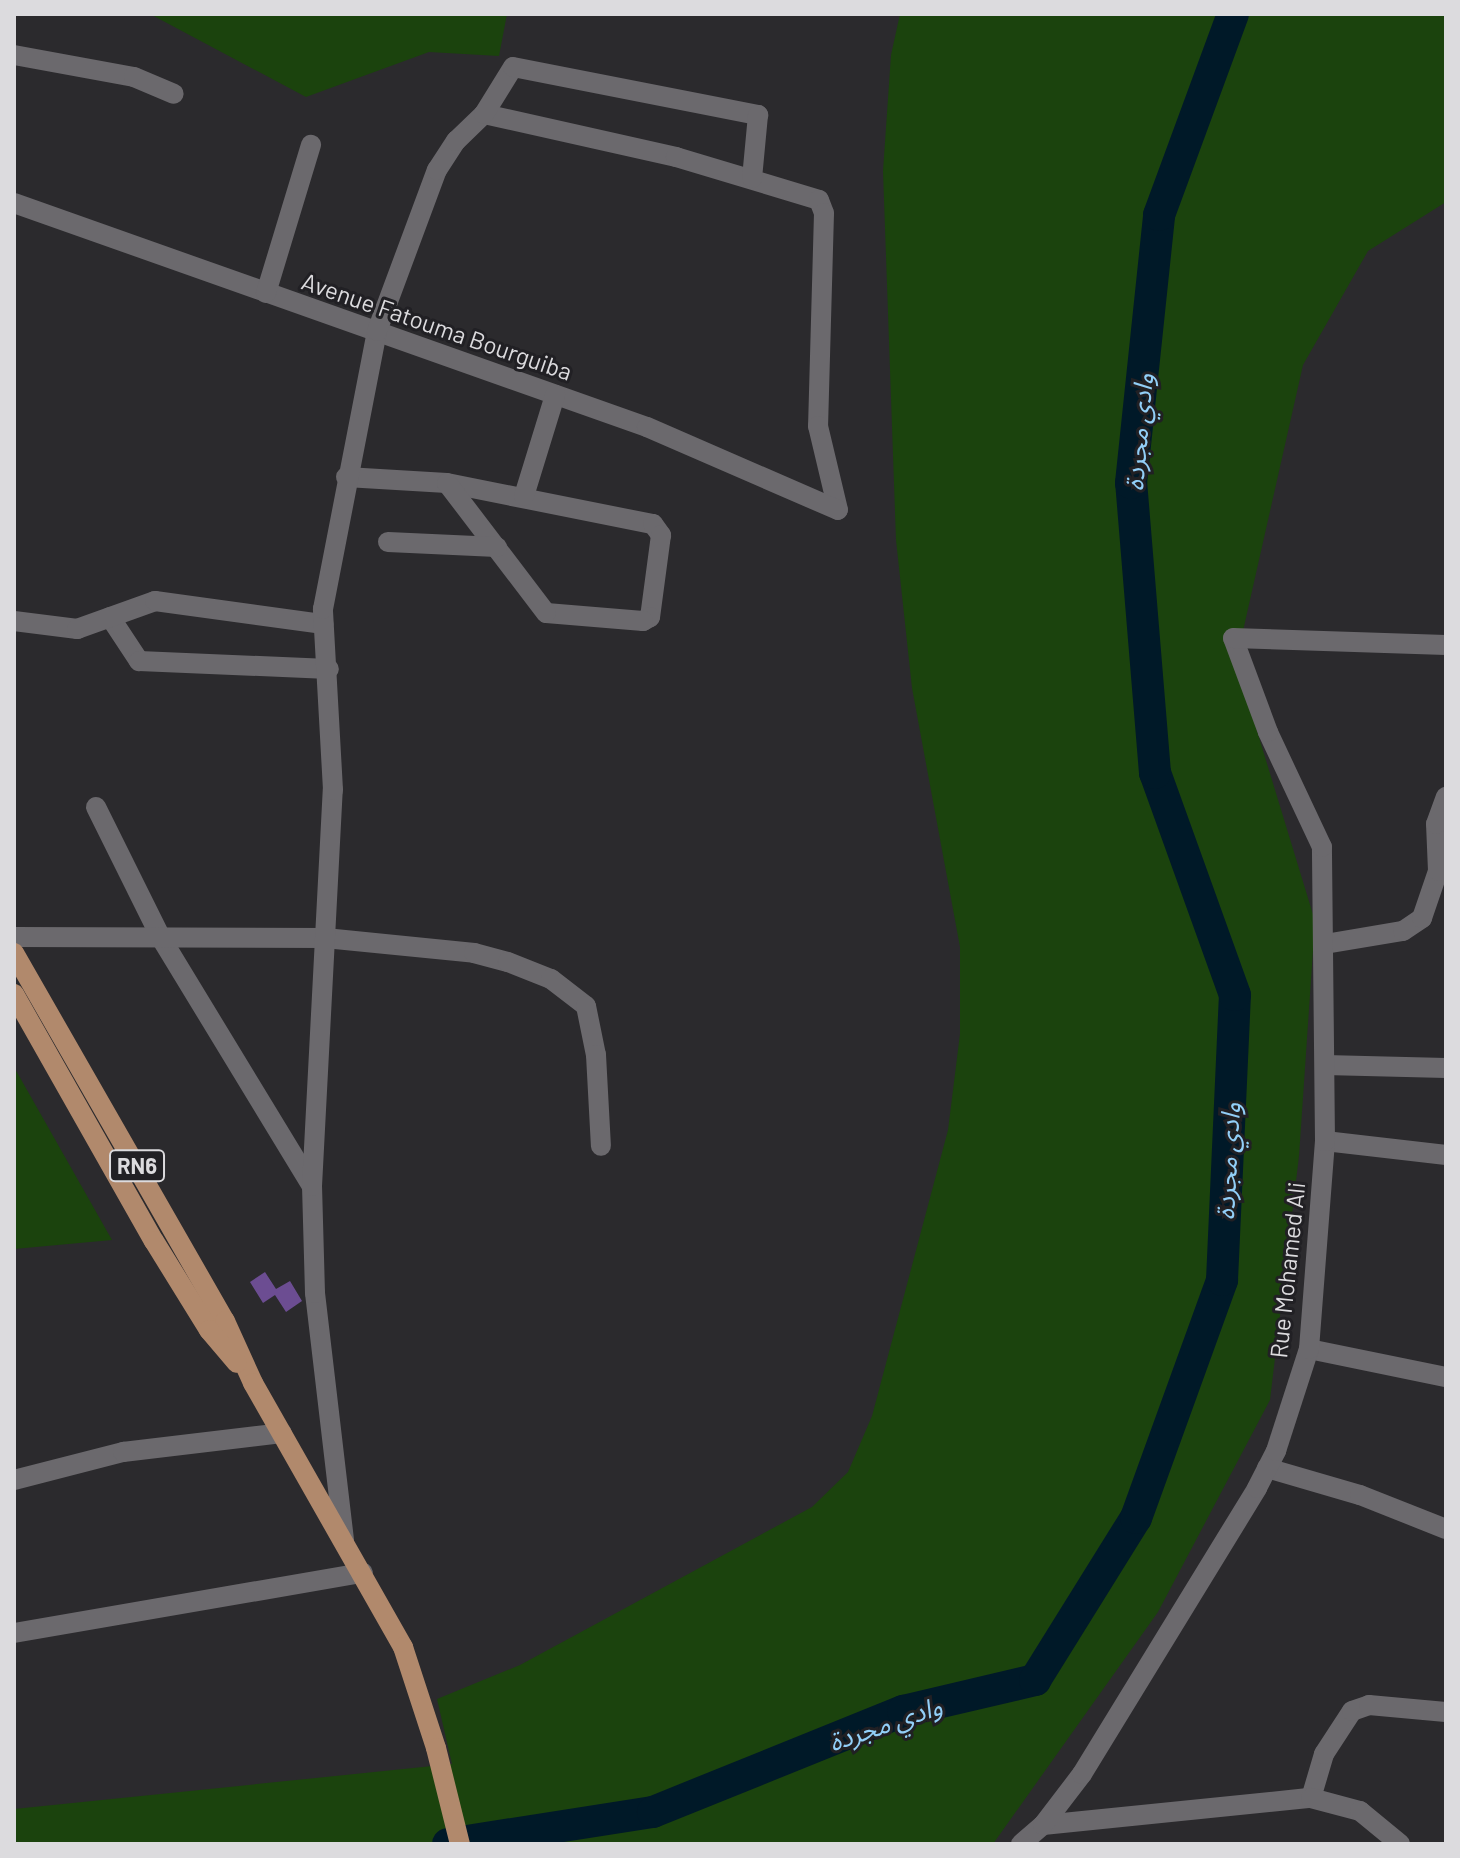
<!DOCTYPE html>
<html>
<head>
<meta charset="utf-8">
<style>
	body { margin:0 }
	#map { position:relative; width:1460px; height:1858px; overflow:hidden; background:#2b2a2d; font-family:Barlow,"Noto Sans Arabic",sans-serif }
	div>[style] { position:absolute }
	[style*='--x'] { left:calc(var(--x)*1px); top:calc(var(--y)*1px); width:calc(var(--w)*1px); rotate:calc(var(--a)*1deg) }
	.green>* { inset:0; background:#1b430d }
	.river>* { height:32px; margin:-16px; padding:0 16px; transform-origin:16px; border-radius:16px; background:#001928 }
	.building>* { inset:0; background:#6c4d92 }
	.minor>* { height:20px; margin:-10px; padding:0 10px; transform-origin:10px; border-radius:10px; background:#6b696d }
	.major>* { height:20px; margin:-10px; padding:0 10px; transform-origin:10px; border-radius:10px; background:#b1896c }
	span { translate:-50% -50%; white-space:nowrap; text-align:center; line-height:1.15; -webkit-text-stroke:6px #212024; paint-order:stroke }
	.shield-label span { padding:2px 6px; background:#212024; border:2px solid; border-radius:6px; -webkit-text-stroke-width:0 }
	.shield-label { font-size:22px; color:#dcdbde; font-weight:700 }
	.street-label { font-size:24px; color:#dcdbde }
	.water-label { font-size:26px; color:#92cff8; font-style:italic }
	.frame { position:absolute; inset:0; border:16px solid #dcdbde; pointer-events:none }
</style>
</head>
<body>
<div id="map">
	<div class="green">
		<i style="clip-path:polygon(150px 14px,507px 14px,499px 56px,429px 52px,306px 97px)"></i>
		<i style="clip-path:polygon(900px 14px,1446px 14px,1446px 202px,1368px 251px,1303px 365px,1236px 662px,1315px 921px,1299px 1156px,1270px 1400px,1158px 1612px,993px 1844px,14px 1844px,14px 1809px,452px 1764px,437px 1699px,520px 1665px,812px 1507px,848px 1472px,872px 1416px,948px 1130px,960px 1034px,960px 947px,912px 688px,896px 540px,883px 171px,891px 55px)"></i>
		<i style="clip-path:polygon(14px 1067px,112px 1240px,14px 1249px)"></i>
	</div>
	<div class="river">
		<i style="--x:448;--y:1844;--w:207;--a:-8.9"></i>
		<i style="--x:653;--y:1812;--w:270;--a:-22"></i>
		<i style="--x:903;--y:1711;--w:136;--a:-13.2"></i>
		<i style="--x:1035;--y:1680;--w:191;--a:-58.1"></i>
		<i style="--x:1136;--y:1518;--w:253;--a:-70.1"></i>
		<i style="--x:1222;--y:1280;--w:285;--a:-87.4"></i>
		<i style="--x:1235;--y:995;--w:236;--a:-109.8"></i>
		<i style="--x:1155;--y:773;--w:291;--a:-94.7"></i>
		<i style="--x:1131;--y:483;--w:269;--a:-84"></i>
		<i style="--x:1159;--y:215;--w:214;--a:-69.8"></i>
	</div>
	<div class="building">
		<i style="clip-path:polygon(265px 1272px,276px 1289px,290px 1281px,302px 1301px,286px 1312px,275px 1295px,263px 1303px,250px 1282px)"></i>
	</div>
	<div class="minor">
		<i style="--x:14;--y:55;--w:122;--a:10.4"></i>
		<i style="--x:134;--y:77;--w:43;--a:23"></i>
		<i style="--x:484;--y:114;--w:197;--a:12.6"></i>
		<i style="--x:676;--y:157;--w:149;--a:16.7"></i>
		<i style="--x:819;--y:200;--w:14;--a:69"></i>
		<i style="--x:824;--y:213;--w:213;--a:91.6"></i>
		<i style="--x:818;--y:426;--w:86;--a:76.6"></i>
		<i style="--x:14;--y:203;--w:671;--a:19.49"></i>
		<i style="--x:647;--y:427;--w:208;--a:23.5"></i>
		<i style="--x:266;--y:293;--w:155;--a:-73.1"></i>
		<i style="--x:346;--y:477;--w:101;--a:3.4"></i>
		<i style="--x:447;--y:483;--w:210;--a:11.3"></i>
		<i style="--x:653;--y:524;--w:14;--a:54"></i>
		<i style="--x:661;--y:535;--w:83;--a:97.6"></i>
		<i style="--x:650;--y:617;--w:8;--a:150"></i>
		<i style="--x:643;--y:621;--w:97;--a:-175.3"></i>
		<i style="--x:546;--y:613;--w:163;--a:-127.3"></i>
		<i style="--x:524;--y:496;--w:106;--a:-72.9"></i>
		<i style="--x:388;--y:542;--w:109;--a:2.6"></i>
		<i style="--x:110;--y:617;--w:53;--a:56.6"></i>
		<i style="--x:139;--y:661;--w:190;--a:2.4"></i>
		<i style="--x:14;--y:621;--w:64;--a:7.2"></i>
		<i style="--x:77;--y:629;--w:83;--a:-19.7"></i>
		<i style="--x:155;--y:601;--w:170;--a:7.8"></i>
		<i style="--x:96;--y:807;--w:146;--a:63.6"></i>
		<i style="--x:161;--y:938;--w:290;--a:58.7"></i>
		<i style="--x:14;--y:937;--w:311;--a:0.2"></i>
		<i style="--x:325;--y:938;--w:150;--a:5.7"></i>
		<i style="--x:474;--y:953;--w:35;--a:15"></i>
		<i style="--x:508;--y:962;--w:46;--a:21.6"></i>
		<i style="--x:551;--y:979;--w:44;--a:37.6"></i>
		<i style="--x:586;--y:1006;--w:50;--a:78.5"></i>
		<i style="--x:596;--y:1055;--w:91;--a:86.9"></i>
		<i style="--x:1325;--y:944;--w:79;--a:-9.5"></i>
		<i style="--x:1403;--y:931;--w:23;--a:-34"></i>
		<i style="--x:1422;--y:918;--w:50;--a:-71.2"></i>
		<i style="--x:1438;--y:871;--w:47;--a:-92.4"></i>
		<i style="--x:1436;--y:824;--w:29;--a:-70"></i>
		<i style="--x:1325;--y:1065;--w:121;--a:1.4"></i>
		<i style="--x:1325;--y:1141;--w:122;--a:6.6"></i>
		<i style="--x:1309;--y:1349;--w:140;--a:11.6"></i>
		<i style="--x:1267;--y:1468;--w:97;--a:16.2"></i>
		<i style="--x:1360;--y:1495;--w:92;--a:21.6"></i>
		<i style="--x:14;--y:1480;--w:113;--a:-14.4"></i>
		<i style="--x:123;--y:1452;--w:160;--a:-6.8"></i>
		<i style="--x:344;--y:1540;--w:249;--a:-96.7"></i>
		<i style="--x:315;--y:1293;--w:107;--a:-91.6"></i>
		<i style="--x:312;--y:1186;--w:397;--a:-87"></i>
		<i style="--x:333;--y:790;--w:181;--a:-93.2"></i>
		<i style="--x:323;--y:609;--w:283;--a:-79"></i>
		<i style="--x:377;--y:331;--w:172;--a:-69.6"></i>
		<i style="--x:437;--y:170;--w:35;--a:-57"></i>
		<i style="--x:456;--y:141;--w:39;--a:-44"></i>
		<i style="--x:484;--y:114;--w:55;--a:-58.3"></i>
		<i style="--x:513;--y:67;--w:250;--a:11.1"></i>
		<i style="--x:758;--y:115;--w:63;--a:95.4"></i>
		<i style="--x:14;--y:1633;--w:354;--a:-9.8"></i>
		<i style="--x:1311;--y:1798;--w:46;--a:-73.5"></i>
		<i style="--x:1324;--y:1754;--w:51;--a:-56.9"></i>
		<i style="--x:1352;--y:1711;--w:18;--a:-19"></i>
		<i style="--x:1369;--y:1705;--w:77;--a:5.2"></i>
		<i style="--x:1043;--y:1825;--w:269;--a:-5.8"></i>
		<i style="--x:1311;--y:1798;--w:51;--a:14.9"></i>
		<i style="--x:1360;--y:1811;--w:52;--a:39.5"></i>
		<i style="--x:1021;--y:1844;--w:29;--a:-41"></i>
		<i style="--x:1043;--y:1825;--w:64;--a:-52.6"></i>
		<i style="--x:1082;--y:1774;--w:335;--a:-58.5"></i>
		<i style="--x:1257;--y:1488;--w:42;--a:-62.8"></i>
		<i style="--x:1276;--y:1451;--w:107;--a:-72.1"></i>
		<i style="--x:1309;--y:1349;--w:209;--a:-85.6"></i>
		<i style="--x:1325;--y:1141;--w:294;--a:-90.6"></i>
		<i style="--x:1322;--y:847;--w:127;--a:-115.2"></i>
		<i style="--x:1268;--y:732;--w:100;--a:-110.4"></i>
		<i style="--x:1233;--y:638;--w:213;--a:1.9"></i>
	</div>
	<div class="major">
		<i style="--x:14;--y:953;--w:424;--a:60.2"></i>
		<i style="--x:225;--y:1321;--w:68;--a:65.7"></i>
		<i style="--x:253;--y:1383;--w:304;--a:60.4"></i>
		<i style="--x:403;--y:1647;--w:106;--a:71.9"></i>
		<i style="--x:436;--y:1748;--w:99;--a:76"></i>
		<i style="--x:14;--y:994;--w:284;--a:60.5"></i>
		<i style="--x:154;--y:1241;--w:105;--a:58.3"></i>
		<i style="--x:209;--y:1330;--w:43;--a:49.7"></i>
	</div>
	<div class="shield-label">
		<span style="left:137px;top:1166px">RN6</span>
	</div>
	<div class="street-label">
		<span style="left:437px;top:326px;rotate:19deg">Avenue Fatouma Bourguiba</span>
		<span style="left:1287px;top:1270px;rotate:-84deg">Rue Mohamed Ali</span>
	</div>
	<div class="water-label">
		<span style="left:1138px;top:432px;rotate:-85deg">وادي مجردة</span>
		<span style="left:1227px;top:1161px;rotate:-87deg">وادي مجردة</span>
		<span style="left:885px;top:1723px;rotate:-19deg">وادي مجردة</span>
	</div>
	<div class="frame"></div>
</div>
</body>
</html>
